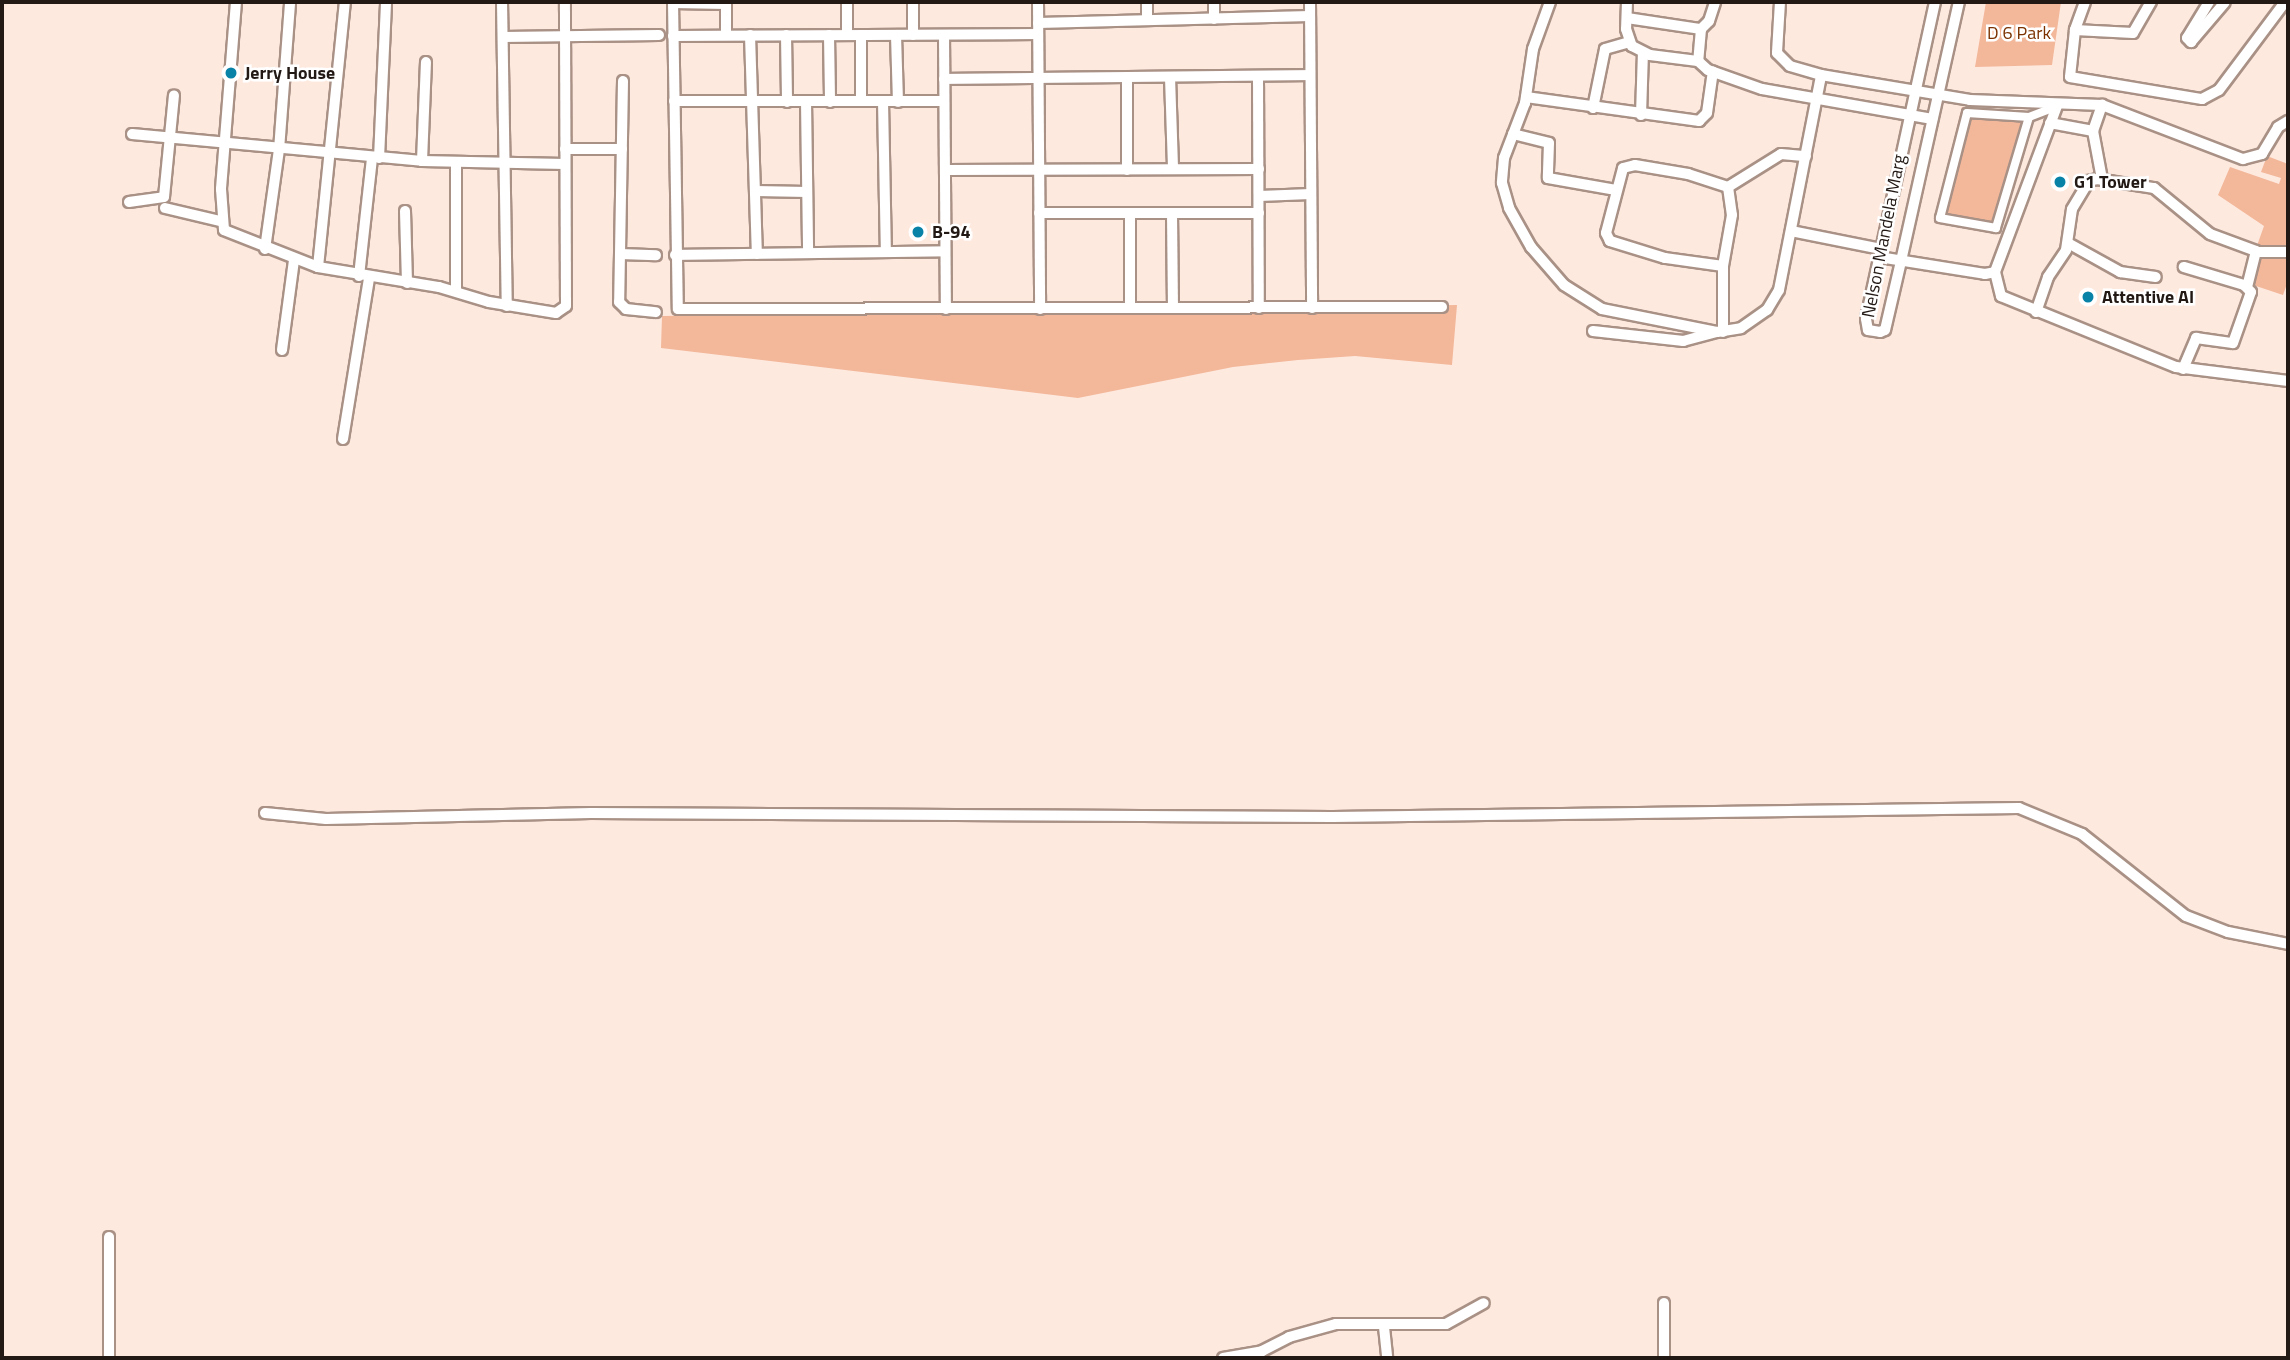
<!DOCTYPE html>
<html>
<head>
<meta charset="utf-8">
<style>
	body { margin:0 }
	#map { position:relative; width:2290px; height:1360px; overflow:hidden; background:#fee9df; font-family:"Titillium Web",sans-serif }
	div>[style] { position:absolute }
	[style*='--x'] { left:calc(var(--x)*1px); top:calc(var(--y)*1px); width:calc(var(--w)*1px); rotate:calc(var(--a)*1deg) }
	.green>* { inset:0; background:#f3b79a }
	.roads { filter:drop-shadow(2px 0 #a99186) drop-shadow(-2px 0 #a99186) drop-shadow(0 2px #a99186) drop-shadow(0 -2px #a99186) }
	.pedestrian>* { height:8px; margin:-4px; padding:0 4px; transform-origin:4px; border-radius:4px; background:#fff }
	.minor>* { height:10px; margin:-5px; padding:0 5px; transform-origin:5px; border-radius:5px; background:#fff }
	.dots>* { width:19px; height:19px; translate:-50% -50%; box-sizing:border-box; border:4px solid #fff; border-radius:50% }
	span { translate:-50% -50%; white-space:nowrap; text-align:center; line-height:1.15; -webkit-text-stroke:5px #fff; paint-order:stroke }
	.park-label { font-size:18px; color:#7b3200 }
	.poi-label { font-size:18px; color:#221915; font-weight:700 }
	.left { translate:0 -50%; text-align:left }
	.street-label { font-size:18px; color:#221915 }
	.frame { position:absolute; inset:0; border:4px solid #221915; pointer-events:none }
</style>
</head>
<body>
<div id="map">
	<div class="green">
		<i style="clip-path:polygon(1986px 2px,2061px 2px,2052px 65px,1975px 67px)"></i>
		<i style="clip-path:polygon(1962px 107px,2034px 118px,1998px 229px,1935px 216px)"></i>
		<i style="clip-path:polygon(2267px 156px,2288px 164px,2288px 281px,2283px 295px,2244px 282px,2264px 226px,2218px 195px,2230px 167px,2279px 184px,2281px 178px,2261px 172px)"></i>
		<i style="clip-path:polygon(1457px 305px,1452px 365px,1355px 356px,1298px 360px,1233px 367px,1078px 398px,661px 348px,662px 316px)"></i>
	</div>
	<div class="roads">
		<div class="pedestrian">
			<i style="--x:2029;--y:117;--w:116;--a:106.6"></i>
			<i style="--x:1996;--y:228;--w:57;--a:-169.9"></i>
			<i style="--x:1940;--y:218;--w:108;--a:-75.6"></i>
			<i style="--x:1967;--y:113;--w:62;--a:3.7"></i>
			<i style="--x:2029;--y:117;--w:30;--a:-21"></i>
		</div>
		<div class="minor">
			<i style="--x:236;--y:2;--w:188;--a:94.6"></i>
			<i style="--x:221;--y:189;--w:41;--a:85.8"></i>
			<i style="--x:224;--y:230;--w:101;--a:21.5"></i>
			<i style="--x:318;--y:267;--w:123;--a:9.4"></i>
			<i style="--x:439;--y:287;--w:52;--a:16.7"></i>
			<i style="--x:489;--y:302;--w:68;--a:9.3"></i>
			<i style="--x:556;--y:313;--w:12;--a:-35"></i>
			<i style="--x:566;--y:306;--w:304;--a:-90.2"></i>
			<i style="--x:502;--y:2;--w:304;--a:89.1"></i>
			<i style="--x:673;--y:2;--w:307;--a:89.1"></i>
			<i style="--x:678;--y:309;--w:764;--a:-0.15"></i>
			<i style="--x:726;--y:2;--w:33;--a:90"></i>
			<i style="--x:913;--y:2;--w:33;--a:90"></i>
			<i style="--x:1038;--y:2;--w:307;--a:89.6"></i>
			<i style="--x:1310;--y:2;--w:306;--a:89.6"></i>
			<i style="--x:1550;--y:2;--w:50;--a:109.9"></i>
			<i style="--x:1533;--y:49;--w:55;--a:98.4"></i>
			<i style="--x:1525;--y:103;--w:59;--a:110.9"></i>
			<i style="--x:1504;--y:158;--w:25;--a:95"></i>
			<i style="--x:1502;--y:183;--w:26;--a:74"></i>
			<i style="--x:1509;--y:208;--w:45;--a:60.6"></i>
			<i style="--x:1531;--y:247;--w:50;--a:49"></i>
			<i style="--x:1564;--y:285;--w:45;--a:32.3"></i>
			<i style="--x:1602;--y:309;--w:117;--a:11.3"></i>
			<i style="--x:1717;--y:332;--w:24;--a:-9"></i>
			<i style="--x:1741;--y:328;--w:32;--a:-35"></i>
			<i style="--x:1767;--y:310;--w:23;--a:-59"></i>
			<i style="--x:1779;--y:290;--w:219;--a:-78.9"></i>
			<i style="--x:1627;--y:2;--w:27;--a:92"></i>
			<i style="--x:1626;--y:29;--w:18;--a:71"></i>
			<i style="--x:1632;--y:46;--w:20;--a:27"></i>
			<i style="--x:1650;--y:55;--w:48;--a:7.1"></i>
			<i style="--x:1780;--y:2;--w:51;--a:93.4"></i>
			<i style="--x:1777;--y:53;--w:18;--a:45"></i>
			<i style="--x:1790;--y:66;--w:32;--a:16"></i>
			<i style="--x:1821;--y:75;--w:151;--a:9.5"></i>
			<i style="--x:1970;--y:100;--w:132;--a:2.2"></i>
			<i style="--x:2102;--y:105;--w:151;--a:21"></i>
			<i style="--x:2243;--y:159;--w:20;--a:-15"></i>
			<i style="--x:2262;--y:154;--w:31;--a:-59"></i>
			<i style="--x:2278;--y:127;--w:12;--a:-31"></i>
			<i style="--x:1935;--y:2;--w:324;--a:102.3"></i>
			<i style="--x:1866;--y:319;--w:11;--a:80"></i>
			<i style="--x:1868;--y:330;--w:12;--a:9"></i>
			<i style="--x:1880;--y:332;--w:5;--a:-22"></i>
			<i style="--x:1885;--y:330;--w:71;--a:-76.9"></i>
			<i style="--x:1901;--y:261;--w:265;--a:-77.4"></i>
			<i style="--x:2085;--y:2;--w:30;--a:110"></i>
			<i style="--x:2075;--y:30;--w:47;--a:96.1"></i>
			<i style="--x:2070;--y:77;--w:134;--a:9.5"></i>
			<i style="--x:2202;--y:99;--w:19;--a:-28"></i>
			<i style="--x:2219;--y:90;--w:110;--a:-53.1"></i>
			<i style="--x:2209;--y:2;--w:42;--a:121.4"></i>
			<i style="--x:2187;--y:38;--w:6;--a:45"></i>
			<i style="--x:2191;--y:42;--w:52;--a:-49.6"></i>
			<i style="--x:673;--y:3;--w:53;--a:1.1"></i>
			<i style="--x:1627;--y:18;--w:75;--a:8.5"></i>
			<i style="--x:1701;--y:29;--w:11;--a:-45"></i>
			<i style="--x:1709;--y:21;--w:20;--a:-72"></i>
			<i style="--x:1214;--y:19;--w:17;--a:-90"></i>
			<i style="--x:1147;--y:20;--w:18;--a:-90"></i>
			<i style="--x:1038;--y:23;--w:272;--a:-1.5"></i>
			<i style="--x:1701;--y:29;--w:32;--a:95"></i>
			<i style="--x:1698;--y:61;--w:13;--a:42"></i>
			<i style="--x:1708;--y:70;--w:57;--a:19.4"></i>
			<i style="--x:1762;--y:89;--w:173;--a:10"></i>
			<i style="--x:2075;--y:30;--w:58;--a:3"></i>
			<i style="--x:2133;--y:33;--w:36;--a:-60"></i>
			<i style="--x:750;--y:35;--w:219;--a:88.2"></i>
			<i style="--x:786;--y:35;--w:67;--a:89.1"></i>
			<i style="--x:829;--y:35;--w:67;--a:89.1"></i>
			<i style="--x:847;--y:35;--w:33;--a:-90"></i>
			<i style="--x:896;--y:35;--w:67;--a:88.3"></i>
			<i style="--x:944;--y:35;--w:274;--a:89.6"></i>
			<i style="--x:673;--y:36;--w:365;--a:-0.3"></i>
			<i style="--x:503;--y:37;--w:156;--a:-0.7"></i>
			<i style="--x:1258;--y:76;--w:232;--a:89.8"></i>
			<i style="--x:1127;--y:77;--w:93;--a:90"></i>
			<i style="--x:1170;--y:77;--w:92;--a:88.1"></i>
			<i style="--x:944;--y:79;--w:366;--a:-0.6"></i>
			<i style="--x:623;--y:81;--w:221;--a:91"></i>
			<i style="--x:619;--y:302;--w:10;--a:45"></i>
			<i style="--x:626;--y:309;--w:30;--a:6"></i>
			<i style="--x:1526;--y:97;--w:175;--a:7.9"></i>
			<i style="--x:1699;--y:121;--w:11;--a:-45"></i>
			<i style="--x:1707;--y:113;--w:42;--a:-81.9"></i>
			<i style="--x:674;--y:101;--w:270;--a:0"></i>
			<i style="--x:806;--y:101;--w:152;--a:89.2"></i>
			<i style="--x:861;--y:101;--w:66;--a:-90"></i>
			<i style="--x:883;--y:101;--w:151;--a:88.9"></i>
			<i style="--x:2057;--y:106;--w:177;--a:110.5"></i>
			<i style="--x:1995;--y:272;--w:25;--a:76"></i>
			<i style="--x:2001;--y:296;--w:189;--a:22.1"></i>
			<i style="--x:2176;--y:367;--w:113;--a:7.1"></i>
			<i style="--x:1593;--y:108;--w:60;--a:-78.5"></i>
			<i style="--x:1605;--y:49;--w:26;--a:-16"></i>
			<i style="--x:1641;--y:115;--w:62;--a:-88.2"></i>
			<i style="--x:2050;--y:123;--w:44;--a:10.5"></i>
			<i style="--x:2093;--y:131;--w:49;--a:79.4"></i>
			<i style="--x:2093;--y:131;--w:28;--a:-71"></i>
			<i style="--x:132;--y:134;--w:291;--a:5.3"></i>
			<i style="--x:422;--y:161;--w:143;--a:1.2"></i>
			<i style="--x:1513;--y:134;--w:37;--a:14"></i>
			<i style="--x:1549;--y:143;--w:35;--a:92"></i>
			<i style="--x:1548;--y:178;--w:69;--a:10"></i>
			<i style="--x:565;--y:149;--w:57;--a:0"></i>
			<i style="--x:379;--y:158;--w:156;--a:-87.4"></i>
			<i style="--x:422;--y:161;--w:99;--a:-87.7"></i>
			<i style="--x:456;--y:163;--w:128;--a:90"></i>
			<i style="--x:945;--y:170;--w:314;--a:-0.2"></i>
			<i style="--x:1728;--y:187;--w:62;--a:-31.9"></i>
			<i style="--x:1781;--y:154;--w:25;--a:5"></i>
			<i style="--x:756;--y:191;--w:51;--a:1.1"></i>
			<i style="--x:1259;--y:196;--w:52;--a:-2.2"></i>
			<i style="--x:129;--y:202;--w:35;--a:-8"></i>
			<i style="--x:164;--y:197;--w:102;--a:-84.4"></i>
			<i style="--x:165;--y:208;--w:57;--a:13.3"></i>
			<i style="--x:405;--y:211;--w:72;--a:88.4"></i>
			<i style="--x:1039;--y:213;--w:220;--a:0"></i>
			<i style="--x:1130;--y:213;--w:95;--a:90"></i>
			<i style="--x:1172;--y:213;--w:95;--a:89.4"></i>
			<i style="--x:1791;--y:231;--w:92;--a:11.3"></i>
			<i style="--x:2068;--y:243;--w:60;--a:29.1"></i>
			<i style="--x:2120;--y:272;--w:36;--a:8"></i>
			<i style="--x:265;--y:249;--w:100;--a:-82"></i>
			<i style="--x:279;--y:150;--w:148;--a:-85.7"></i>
			<i style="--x:2257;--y:252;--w:31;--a:0"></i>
			<i style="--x:620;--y:254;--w:36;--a:2"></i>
			<i style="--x:675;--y:255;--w:270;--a:-0.8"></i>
			<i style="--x:1879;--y:257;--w:107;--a:9.1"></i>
			<i style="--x:1985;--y:274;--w:10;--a:-11"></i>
			<i style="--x:1723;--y:266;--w:59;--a:-172.1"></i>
			<i style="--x:1665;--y:258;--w:58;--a:-162.8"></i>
			<i style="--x:1610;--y:241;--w:9;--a:-117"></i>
			<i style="--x:1606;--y:233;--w:67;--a:-75.3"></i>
			<i style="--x:1623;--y:168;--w:12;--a:-14"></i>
			<i style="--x:1635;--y:165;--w:54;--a:9.6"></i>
			<i style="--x:1688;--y:174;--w:42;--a:18"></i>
			<i style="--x:1728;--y:187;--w:28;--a:82"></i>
			<i style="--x:1732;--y:215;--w:52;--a:100"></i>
			<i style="--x:1723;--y:266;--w:66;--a:90"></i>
			<i style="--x:318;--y:267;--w:266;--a:-84.2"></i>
			<i style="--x:359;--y:276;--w:119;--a:-83.7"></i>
			<i style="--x:2036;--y:312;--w:37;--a:-71"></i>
			<i style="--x:2048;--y:277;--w:32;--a:-56"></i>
			<i style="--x:2066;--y:250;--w:41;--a:-81.7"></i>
			<i style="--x:2072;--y:209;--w:33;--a:-59"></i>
			<i style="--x:2089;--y:181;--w:8;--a:-14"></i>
			<i style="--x:2097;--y:179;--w:58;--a:9"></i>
			<i style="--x:2154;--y:188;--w:72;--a:39.4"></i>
			<i style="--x:2210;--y:234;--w:49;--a:20.3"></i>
			<i style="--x:2256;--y:251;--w:36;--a:104"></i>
			<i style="--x:1593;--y:331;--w:91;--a:6.3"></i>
			<i style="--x:1683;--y:341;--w:35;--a:-15"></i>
			<i style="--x:282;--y:350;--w:91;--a:-82.4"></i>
			<i style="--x:2183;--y:369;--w:34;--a:-67"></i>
			<i style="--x:2196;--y:338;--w:37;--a:8"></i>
			<i style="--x:2233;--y:343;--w:54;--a:-70.6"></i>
			<i style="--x:2251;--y:292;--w:10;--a:-135"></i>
			<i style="--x:2244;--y:285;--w:63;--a:-163.3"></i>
			<i style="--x:343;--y:439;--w:163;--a:-80.8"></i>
			<i style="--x:265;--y:813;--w:61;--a:5.6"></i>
			<i style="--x:326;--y:819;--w:265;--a:-1.3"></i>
			<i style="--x:591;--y:813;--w:742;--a:0.31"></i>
			<i style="--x:1333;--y:817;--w:686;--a:-0.75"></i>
			<i style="--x:2019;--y:808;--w:68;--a:22.4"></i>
			<i style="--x:2082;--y:834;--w:132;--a:38.3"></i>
			<i style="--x:2186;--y:916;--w:45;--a:20.9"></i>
			<i style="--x:2228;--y:932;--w:61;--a:11.3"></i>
			<i style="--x:109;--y:1237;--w:121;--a:90"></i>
			<i style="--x:1384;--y:1327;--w:31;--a:84"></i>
			<i style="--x:1223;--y:1358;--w:40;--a:-10"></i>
			<i style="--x:1262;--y:1351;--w:30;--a:-27"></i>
			<i style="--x:1289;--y:1337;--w:49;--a:-15.5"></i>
			<i style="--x:1336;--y:1324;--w:110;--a:0"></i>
			<i style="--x:1446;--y:1324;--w:43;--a:-28.9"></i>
			<i style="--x:1664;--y:1358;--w:55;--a:-90"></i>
		</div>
	</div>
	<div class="dots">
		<i style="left:231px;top:73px;background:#0982a8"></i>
		<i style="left:2060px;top:182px;background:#0982a8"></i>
		<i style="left:918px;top:232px;background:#0982a8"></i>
		<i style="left:2088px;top:297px;background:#0982a8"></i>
	</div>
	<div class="park-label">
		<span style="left:2019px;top:33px">D 6 Park</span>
	</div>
	<div class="poi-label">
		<span class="left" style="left:245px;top:73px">Jerry House</span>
		<span class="left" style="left:2074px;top:182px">G1 Tower</span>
		<span class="left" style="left:932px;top:232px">B-94</span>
		<span class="left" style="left:2102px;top:297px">Attentive AI</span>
	</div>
	<div class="street-label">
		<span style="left:1884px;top:236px;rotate:-79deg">Nelson Mandela Marg</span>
	</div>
	<div class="frame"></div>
</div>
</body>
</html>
